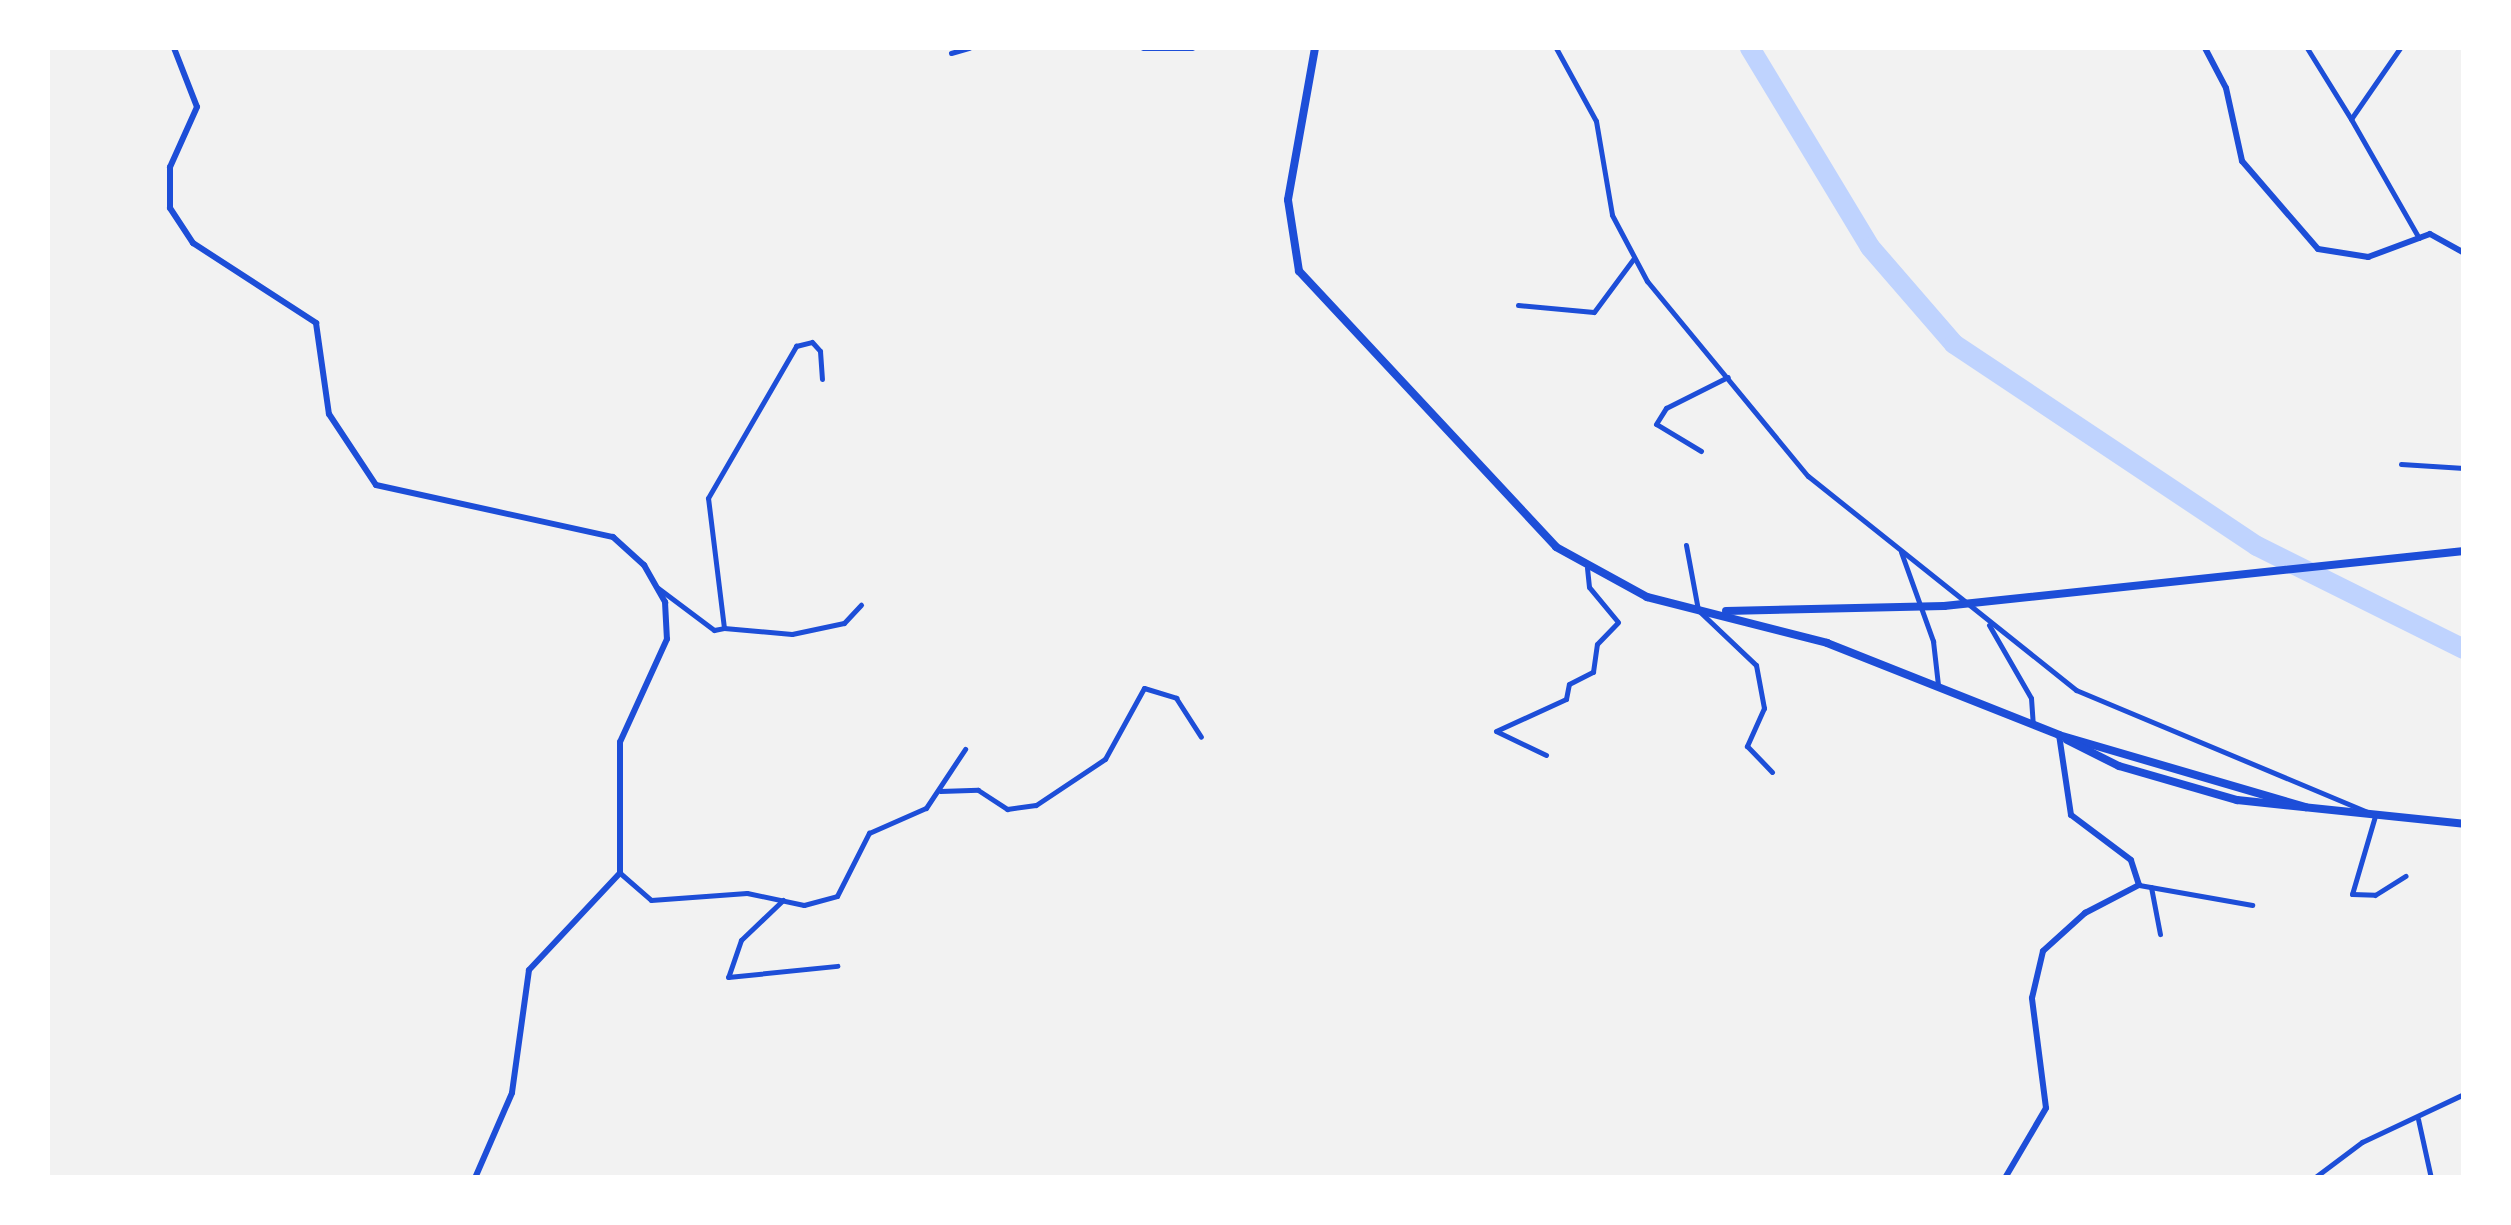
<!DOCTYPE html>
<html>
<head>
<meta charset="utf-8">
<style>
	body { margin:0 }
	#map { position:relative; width:2511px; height:1225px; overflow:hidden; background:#f2f2f2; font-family:"DejaVu Sans",sans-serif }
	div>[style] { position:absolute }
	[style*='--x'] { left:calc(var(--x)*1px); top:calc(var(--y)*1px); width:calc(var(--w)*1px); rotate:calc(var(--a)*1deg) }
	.river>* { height:20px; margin:-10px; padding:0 10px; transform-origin:10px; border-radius:10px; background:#bfd3fe }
	.minor>* { height:5px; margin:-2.5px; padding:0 2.5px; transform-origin:2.5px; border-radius:2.5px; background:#1d4ed8 }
	.tertiary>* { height:6px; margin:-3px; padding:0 3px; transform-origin:3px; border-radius:3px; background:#1d4ed8 }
	.secondary>* { height:6px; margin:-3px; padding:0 3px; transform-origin:3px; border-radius:3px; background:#1d4ed8 }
	.primary>* { height:8px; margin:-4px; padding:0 4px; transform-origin:4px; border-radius:4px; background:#1d4ed8 }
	span { translate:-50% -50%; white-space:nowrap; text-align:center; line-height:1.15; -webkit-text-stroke:10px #fff; paint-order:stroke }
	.frame { position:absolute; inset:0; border:50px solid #fff; pointer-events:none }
</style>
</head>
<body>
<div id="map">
	<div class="river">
		<i style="--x:1750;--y:48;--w:232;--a:58.9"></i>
		<i style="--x:1870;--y:247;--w:128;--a:49.1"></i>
		<i style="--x:1954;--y:344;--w:364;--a:33.7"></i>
		<i style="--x:2257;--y:546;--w:231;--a:26.5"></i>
	</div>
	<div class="minor">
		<i style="--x:1143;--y:48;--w:49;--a:0"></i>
		<i style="--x:1556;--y:48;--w:83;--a:61.3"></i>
		<i style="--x:1596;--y:121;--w:95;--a:80.3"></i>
		<i style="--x:1612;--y:215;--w:75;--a:62.1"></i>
		<i style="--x:1647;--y:281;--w:253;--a:50.5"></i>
		<i style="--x:1808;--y:476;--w:343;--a:38.6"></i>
		<i style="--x:2076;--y:690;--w:316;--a:22.7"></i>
		<i style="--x:2307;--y:48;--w:84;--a:58.2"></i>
		<i style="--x:2400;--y:48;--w:86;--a:124.6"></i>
		<i style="--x:2351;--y:119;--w:137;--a:60.3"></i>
		<i style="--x:951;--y:53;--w:19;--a:-16"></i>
		<i style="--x:1518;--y:305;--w:76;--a:5.3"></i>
		<i style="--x:1594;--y:312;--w:67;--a:-53.5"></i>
		<i style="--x:1701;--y:451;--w:52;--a:-149"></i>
		<i style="--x:1656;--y:424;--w:19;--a:-58"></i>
		<i style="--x:1666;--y:408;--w:69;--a:-26.6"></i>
		<i style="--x:2401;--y:464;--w:63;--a:3.6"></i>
		<i style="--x:1686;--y:545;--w:66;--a:79.5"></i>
		<i style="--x:1698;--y:610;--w:80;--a:43.5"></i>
		<i style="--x:1756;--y:665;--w:44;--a:79.5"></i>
		<i style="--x:1764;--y:708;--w:42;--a:114.1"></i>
		<i style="--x:1747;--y:746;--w:36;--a:46"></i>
		<i style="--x:1901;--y:552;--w:95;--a:70.2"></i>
		<i style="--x:1933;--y:641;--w:44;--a:83.5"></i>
		<i style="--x:658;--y:588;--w:70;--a:36.9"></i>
		<i style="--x:714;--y:630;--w:10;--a:-11"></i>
		<i style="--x:724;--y:628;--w:131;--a:-97"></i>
		<i style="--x:708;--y:498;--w:176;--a:-59.9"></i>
		<i style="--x:796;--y:346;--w:16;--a:-14"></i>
		<i style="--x:812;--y:342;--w:12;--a:48"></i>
		<i style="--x:820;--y:351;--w:28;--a:86"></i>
		<i style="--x:1989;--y:625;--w:84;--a:60.1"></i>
		<i style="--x:2031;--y:698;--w:27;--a:86"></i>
		<i style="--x:724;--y:628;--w:68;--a:5"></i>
		<i style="--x:792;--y:634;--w:53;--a:-11.9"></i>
		<i style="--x:844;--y:623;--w:25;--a:-47"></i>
		<i style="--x:1546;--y:755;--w:55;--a:-154.4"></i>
		<i style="--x:1496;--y:731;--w:77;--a:-24.6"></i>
		<i style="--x:1566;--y:699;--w:15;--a:-79"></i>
		<i style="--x:1569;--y:684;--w:27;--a:-27"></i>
		<i style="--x:1593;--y:672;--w:28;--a:-82"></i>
		<i style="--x:1597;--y:644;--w:30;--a:-46"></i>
		<i style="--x:1618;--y:622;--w:45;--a:-129.6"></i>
		<i style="--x:1589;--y:587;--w:19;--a:-96"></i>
		<i style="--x:940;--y:791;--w:38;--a:-2"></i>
		<i style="--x:978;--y:790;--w:35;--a:33"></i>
		<i style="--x:1007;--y:809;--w:29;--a:-8"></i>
		<i style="--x:1036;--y:805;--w:83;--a:-33.7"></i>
		<i style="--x:1105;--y:759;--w:81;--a:-61.2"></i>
		<i style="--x:1144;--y:688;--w:34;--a:17"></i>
		<i style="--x:1176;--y:698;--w:46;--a:57.3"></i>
		<i style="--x:2375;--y:816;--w:81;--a:106.4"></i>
		<i style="--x:2352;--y:894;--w:23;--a:2"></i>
		<i style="--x:2375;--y:895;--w:36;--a:-32"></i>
		<i style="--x:620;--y:873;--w:41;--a:41.1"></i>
		<i style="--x:651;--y:900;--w:96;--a:-4.2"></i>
		<i style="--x:747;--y:893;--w:58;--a:11.9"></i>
		<i style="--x:804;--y:905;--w:34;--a:-15"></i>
		<i style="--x:837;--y:896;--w:71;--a:-63.1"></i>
		<i style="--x:869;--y:833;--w:62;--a:-23.7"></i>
		<i style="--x:926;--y:808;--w:71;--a:-56.5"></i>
		<i style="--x:2139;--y:885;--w:115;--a:10"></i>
		<i style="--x:2151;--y:887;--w:48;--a:79.2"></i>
		<i style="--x:783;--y:900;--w:58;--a:136.4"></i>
		<i style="--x:741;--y:940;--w:39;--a:109"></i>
		<i style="--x:728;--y:977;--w:110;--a:-5.8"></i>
		<i style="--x:2418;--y:1119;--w:60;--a:77.6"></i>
		<i style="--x:2314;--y:1178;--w:60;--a:-36.9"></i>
		<i style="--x:2362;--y:1142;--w:113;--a:-25.2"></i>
	</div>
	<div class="tertiary">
		<i style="--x:174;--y:48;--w:63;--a:68.7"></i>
		<i style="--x:197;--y:107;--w:66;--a:114.2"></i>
		<i style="--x:170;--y:167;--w:41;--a:90"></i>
		<i style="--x:170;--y:208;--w:42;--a:56.7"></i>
		<i style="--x:193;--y:243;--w:147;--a:33"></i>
		<i style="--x:316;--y:323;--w:92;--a:81.9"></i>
		<i style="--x:329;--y:414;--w:85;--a:56.5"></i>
		<i style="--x:376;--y:485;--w:243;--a:12.4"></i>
		<i style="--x:613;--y:537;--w:42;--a:42.1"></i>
		<i style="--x:644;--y:565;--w:43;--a:60.4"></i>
		<i style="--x:665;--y:602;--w:37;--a:87"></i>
		<i style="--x:667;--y:639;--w:113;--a:114.5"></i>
		<i style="--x:620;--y:742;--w:131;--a:90"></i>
		<i style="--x:620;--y:873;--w:133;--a:133.2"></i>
		<i style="--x:529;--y:970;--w:124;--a:97.9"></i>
		<i style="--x:512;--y:1093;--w:93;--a:113.5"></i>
		<i style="--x:2005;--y:1178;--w:81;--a:-59.6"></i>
		<i style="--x:2046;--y:1108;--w:111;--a:-97.3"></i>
		<i style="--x:2032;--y:998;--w:48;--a:-76.8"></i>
		<i style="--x:2043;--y:951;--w:57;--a:-42.1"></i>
		<i style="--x:2085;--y:913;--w:61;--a:-27.4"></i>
		<i style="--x:2139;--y:885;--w:26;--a:-108"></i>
		<i style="--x:2131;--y:860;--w:75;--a:-143.1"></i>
		<i style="--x:2071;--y:815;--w:81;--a:-98.5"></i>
	</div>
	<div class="secondary">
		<i style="--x:2205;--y:48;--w:45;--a:62.3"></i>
		<i style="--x:2226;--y:88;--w:75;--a:77.6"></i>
		<i style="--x:2242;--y:161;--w:116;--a:49.2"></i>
		<i style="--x:2318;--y:249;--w:51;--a:9.1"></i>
		<i style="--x:2368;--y:257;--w:66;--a:-20.4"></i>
		<i style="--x:2430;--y:234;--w:39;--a:29"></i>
	</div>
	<div class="primary">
		<i style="--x:1315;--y:48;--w:154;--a:100.1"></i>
		<i style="--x:1288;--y:200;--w:72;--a:81.2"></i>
		<i style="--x:1299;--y:271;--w:377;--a:47"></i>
		<i style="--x:1556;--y:547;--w:104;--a:28.8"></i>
		<i style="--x:1647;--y:597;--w:186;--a:14.3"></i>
		<i style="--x:1827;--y:643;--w:250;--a:21.6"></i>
		<i style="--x:2059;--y:735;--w:257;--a:16.3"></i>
		<i style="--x:1726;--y:611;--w:218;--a:-1.3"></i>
		<i style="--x:1944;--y:606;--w:523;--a:-6.04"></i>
		<i style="--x:2067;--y:740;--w:58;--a:26.6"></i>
		<i style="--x:2119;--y:766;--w:123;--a:16.1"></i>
		<i style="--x:2237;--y:800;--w:228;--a:6"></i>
	</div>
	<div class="frame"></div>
</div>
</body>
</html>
